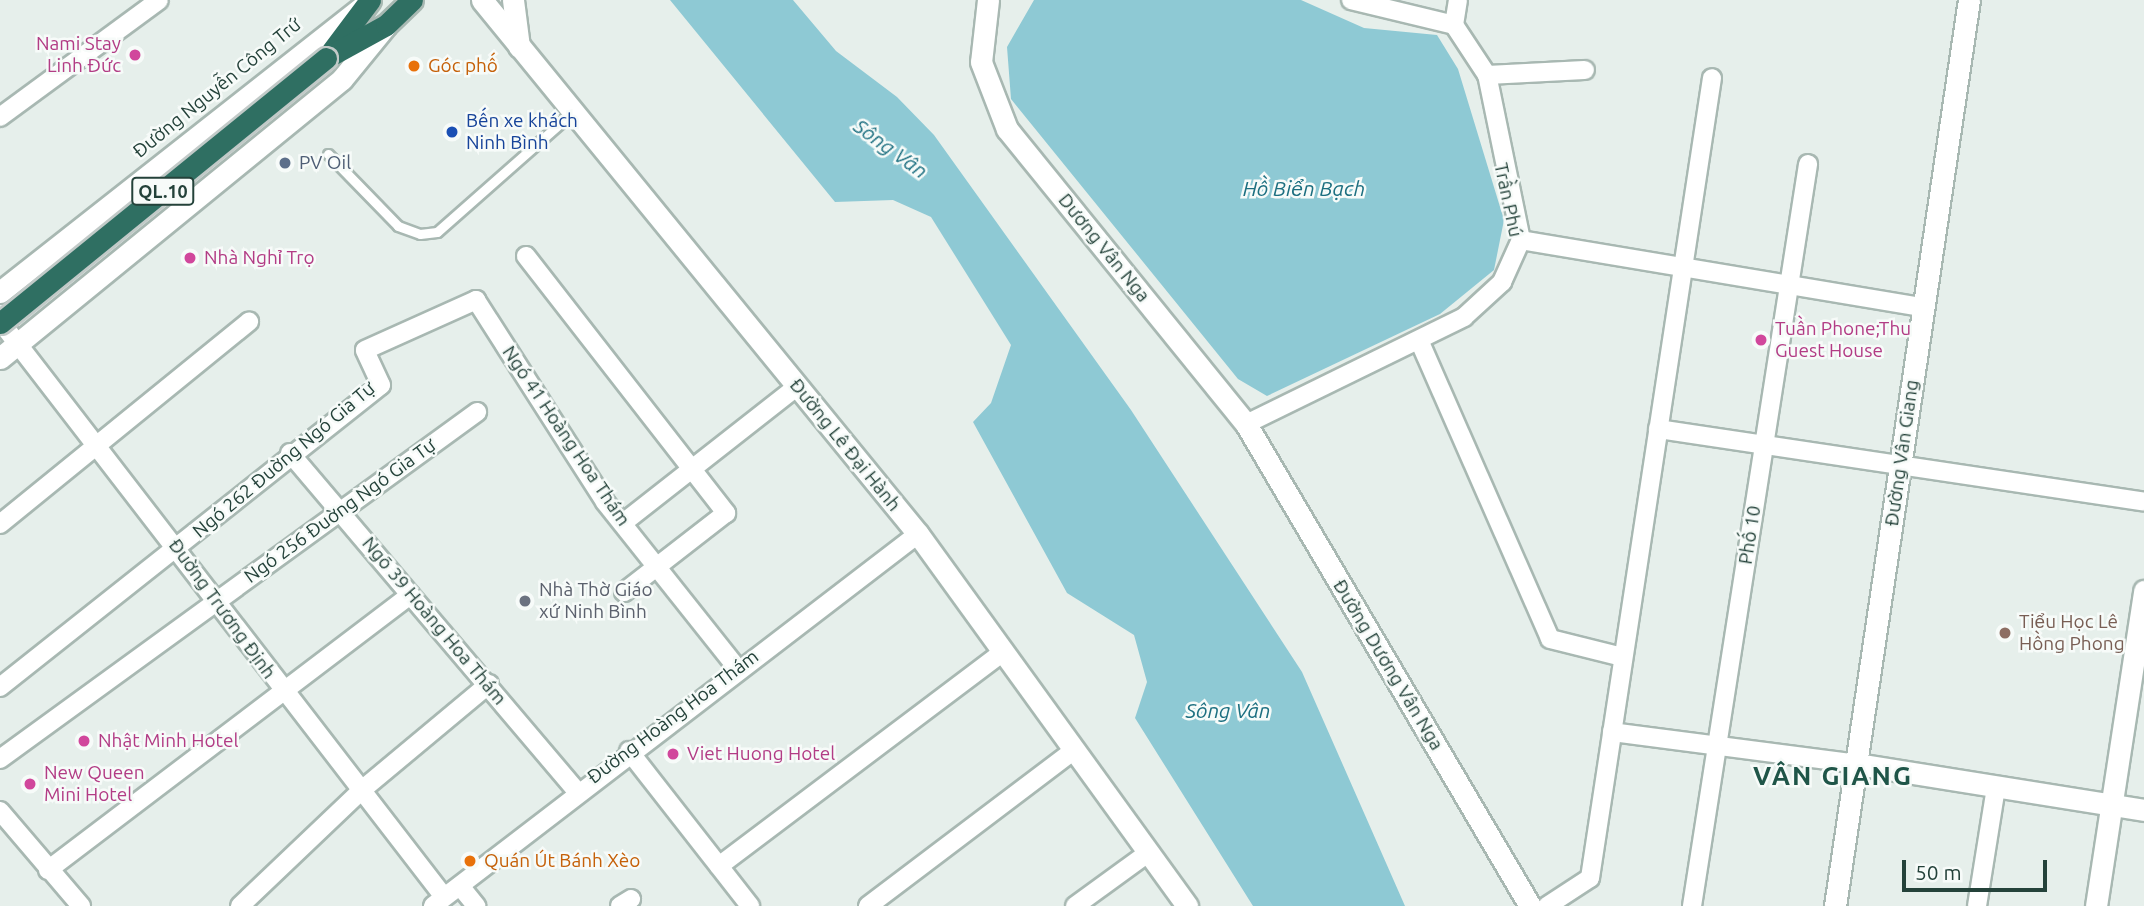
<!DOCTYPE html>
<html>
<head>
<meta charset="utf-8">
<style>
	body { margin:0 }
	#map { position:relative; width:2144px; height:906px; overflow:hidden; background:#e6efeb; font-family:Ubuntu,sans-serif }
	div>[style] { position:absolute }
	[style*='--x'] { left:calc(var(--x)*1px); top:calc(var(--y)*1px); width:calc(var(--w)*1px); rotate:calc(var(--a)*1deg) }
	.water>* { inset:0; background:#8ec9d4 }
	.roads { filter:drop-shadow(2px 0 #a8b8b2) drop-shadow(-2px 0 #a8b8b2) drop-shadow(0 2px #a8b8b2) drop-shadow(0 -2px #a8b8b2) }
	.lane>* { height:9px; margin:-4.5px; padding:0 4.5px; transform-origin:4.5px; border-radius:4.5px; background:#fff }
	.street>* { height:18px; margin:-9px; padding:0 9px; transform-origin:9px; border-radius:9px; background:#fff }
	.secondary>* { height:21px; margin:-10.5px; padding:0 10.5px; transform-origin:10.5px; border-radius:10.5px; background:#fff }
	.highway>* { height:21px; margin:-10.5px; padding:0 10.5px; transform-origin:10.5px; border-radius:10.5px; background:#2f6f62 }
	.bridges { filter:drop-shadow(2px 0 #c2cac8) drop-shadow(-2px 0 #c2cac8) drop-shadow(0 2px #c2cac8) drop-shadow(0 -2px #c2cac8) }
	.highway-bridge>* { height:21px; margin:-10.5px; padding:0 10.5px; transform-origin:10.5px; border-radius:10.5px; background:#2f6f62 }
	.dots>* { width:19px; height:19px; translate:-50% -50%; box-sizing:border-box; border:4px solid #f7fbf9; border-radius:50% }
	span { translate:-50% -50%; white-space:nowrap; text-align:center; line-height:1.15; -webkit-text-stroke:5px #f7fbf9; paint-order:stroke }
	.shield-label span { padding:2px 5px; background:#f7fbf9; border:2px solid; border-radius:5px; -webkit-text-stroke-width:0 }
	.shield-label { font-size:18px; color:#24423a; font-weight:700 }
	.hotel-label { font-size:19px; color:#b23c85 }
	.right { translate:-100% -50%; text-align:right }
	.left { translate:0 -50%; text-align:left }
	.food-label { font-size:19px; color:#c56008 }
	.street-label { font-size:19px; color:#24423a }
	.transit-label { font-size:19px; color:#164399 }
	.service-label { font-size:19px; color:#4e5e75 }
	.worship-label { font-size:19px; color:#5b616d }
	.education-label { font-size:19px; color:#785e54 }
	.water-label { font-size:21px; color:#1c6f80; font-style:italic }
	.district-label { font-size:26px; color:#1f5548; font-weight:700; letter-spacing:2px }
	.scale { position:absolute; left:1902px; top:860px; width:145px; height:32px; box-sizing:border-box; border:4px solid #24423a; border-top:0; padding-left:9px; font-size:21px; line-height:24px; white-space:nowrap; color:#24423a; -webkit-text-stroke:5px #f7fbf9; paint-order:stroke }
</style>
</head>
<body>
<div id="map">
	<div class="water">
		<i style="clip-path:polygon(670px 0,793px 0,836px 51px,897px 97px,934px 135px,1131px 410px,1302px 672px,1405px 906px,1253px 906px,1135px 718px,1147px 682px,1134px 635px,1067px 593px,973px 422px,991px 403px,1011px 345px,931px 217px,893px 200px,835px 202px)"></i>
		<i style="clip-path:polygon(1034px 0,1301px 0,1364px 28px,1437px 35px,1458px 69px,1504px 220px,1494px 270px,1440px 314px,1267px 396px,1238px 379px,1011px 99px,1007px 47px)"></i>
	</div>
	<div class="roads">
		<div class="lane">
			<i style="--x:328;--y:154;--w:100;--a:45.8"></i>
			<i style="--x:398;--y:226;--w:23;--a:20"></i>
			<i style="--x:420;--y:234;--w:17;--a:-7"></i>
			<i style="--x:437;--y:232;--w:180;--a:-41.4"></i>
		</div>
		<div class="street">
			<i style="--x:1351;--y:0;--w:106;--a:13.6"></i>
			<i style="--x:1487;--y:75;--w:98;--a:-2.9"></i>
			<i style="--x:0;--y:117;--w:197;--a:-36.3"></i>
			<i style="--x:1521;--y:240;--w:408;--a:9.5"></i>
			<i style="--x:526;--y:256;--w:326;--a:52.1"></i>
			<i style="--x:726;--y:513;--w:129;--a:142.2"></i>
			<i style="--x:0;--y:321;--w:727;--a:52.37"></i>
			<i style="--x:1419;--y:340;--w:326;--a:66.3"></i>
			<i style="--x:1550;--y:639;--w:75;--a:13.9"></i>
			<i style="--x:1246;--y:424;--w:243;--a:-26.1"></i>
			<i style="--x:1464;--y:317;--w:52;--a:-42.6"></i>
			<i style="--x:1502;--y:282;--w:46;--a:-65.7"></i>
			<i style="--x:1521;--y:240;--w:168;--a:-101.6"></i>
			<i style="--x:1487;--y:75;--w:60;--a:-123.4"></i>
			<i style="--x:1454;--y:25;--w:25;--a:-81"></i>
			<i style="--x:1658;--y:429;--w:491;--a:8.5"></i>
			<i style="--x:290;--y:453;--w:442;--a:49.7"></i>
			<i style="--x:623;--y:523;--w:222;--a:-38.1"></i>
			<i style="--x:0;--y:524;--w:321;--a:-39.1"></i>
			<i style="--x:0;--y:687;--w:486;--a:-38.4"></i>
			<i style="--x:381;--y:385;--w:38;--a:-115"></i>
			<i style="--x:365;--y:350;--w:122;--a:-24.2"></i>
			<i style="--x:476;--y:300;--w:240;--a:57.4"></i>
			<i style="--x:605;--y:502;--w:213;--a:51.5"></i>
			<i style="--x:1612;--y:732;--w:247;--a:7.4"></i>
			<i style="--x:629;--y:751;--w:197;--a:52"></i>
			<i style="--x:0;--y:759;--w:590;--a:-36.03"></i>
			<i style="--x:0;--y:811;--w:125;--a:49.5"></i>
			<i style="--x:719;--y:866;--w:356;--a:-37"></i>
			<i style="--x:48;--y:870;--w:455;--a:-37.2"></i>
			<i style="--x:460;--y:886;--w:26;--a:51"></i>
			<i style="--x:240;--y:906;--w:170;--a:-43.6"></i>
			<i style="--x:363;--y:789;--w:164;--a:-39.8"></i>
			<i style="--x:433;--y:906;--w:611;--a:-37.49"></i>
			<i style="--x:620;--y:906;--w:13;--a:-32"></i>
			<i style="--x:868;--y:906;--w:258;--a:-37.1"></i>
			<i style="--x:1075;--y:906;--w:90;--a:-36"></i>
			<i style="--x:1547;--y:906;--w:51;--a:-33.1"></i>
			<i style="--x:1590;--y:878;--w:809;--a:-81.33"></i>
			<i style="--x:1692;--y:906;--w:751;--a:-81.11"></i>
			<i style="--x:1977;--y:906;--w:121;--a:-80.9"></i>
		</div>
		<div class="secondary">
			<i style="--x:482;--y:0;--w:689;--a:50.77"></i>
			<i style="--x:918;--y:534;--w:459;--a:54.1"></i>
			<i style="--x:513;--y:0;--w:47;--a:82.7"></i>
			<i style="--x:988;--y:0;--w:62;--a:96.4"></i>
			<i style="--x:981;--y:62;--w:72;--a:68.8"></i>
			<i style="--x:1007;--y:129;--w:380;--a:51"></i>
			<i style="--x:1246;--y:424;--w:559;--a:59.49"></i>
			<i style="--x:0;--y:292;--w:466;--a:-38.2"></i>
			<i style="--x:0;--y:358;--w:441;--a:-39.2"></i>
			<i style="--x:342;--y:79;--w:70;--a:-50.8"></i>
			<i style="--x:1857;--y:764;--w:291;--a:9.1"></i>
			<i style="--x:1835;--y:906;--w:916;--a:-81.59"></i>
			<i style="--x:2096;--y:906;--w:319;--a:-81.3"></i>
		</div>
		<div class="highway">
			<i style="--x:331;--y:52;--w:65;--a:-53.1"></i>
			<i style="--x:326;--y:58;--w:68;--a:-28.8"></i>
			<i style="--x:386;--y:25;--w:36;--a:-44"></i>
		</div>
	</div>
	<div class="bridges">
		<div class="highway-bridge">
			<i style="--x:0;--y:323;--w:420;--a:-39.1"></i>
		</div>
	</div>
	<div class="dots">
		<i style="left:135px;top:55px;background:#d1479c"></i>
		<i style="left:414px;top:66px;background:#e8710a"></i>
		<i style="left:452px;top:132px;background:#1a4fb4"></i>
		<i style="left:285px;top:163px;background:#5c6f8a"></i>
		<i style="left:190px;top:258px;background:#d1479c"></i>
		<i style="left:1761px;top:340px;background:#d1479c"></i>
		<i style="left:525px;top:601px;background:#6b7280"></i>
		<i style="left:2005px;top:633px;background:#8d6e63"></i>
		<i style="left:84px;top:741px;background:#d1479c"></i>
		<i style="left:673px;top:754px;background:#d1479c"></i>
		<i style="left:30px;top:784px;background:#d1479c"></i>
		<i style="left:470px;top:861px;background:#e8710a"></i>
	</div>
	<div class="shield-label">
		<span style="left:163px;top:191px">QL.10</span>
	</div>
	<div class="hotel-label">
		<span class="right" style="left:121px;top:55px">Nami Stay<br>Linh Đức</span>
		<span class="left" style="left:204px;top:258px">Nhà Nghỉ Trọ</span>
		<span class="left" style="left:1775px;top:340px">Tuần Phone;Thu<br>Guest House</span>
		<span class="left" style="left:98px;top:741px">Nhật Minh Hotel</span>
		<span class="left" style="left:687px;top:754px">Viet Huong Hotel</span>
		<span class="left" style="left:44px;top:784px">New Queen<br>Mini Hotel</span>
	</div>
	<div class="food-label">
		<span class="left" style="left:428px;top:66px">Góc phố</span>
		<span class="left" style="left:484px;top:861px">Quán Út Bánh Xèo</span>
	</div>
	<div class="street-label">
		<span style="left:217px;top:88px;rotate:-39deg">Đường Nguyễn Công Trứ</span>
		<span style="left:1508px;top:200px;rotate:78deg">Trần Phú</span>
		<span style="left:1104px;top:248px;rotate:51deg">Dương Vân Nga</span>
		<span style="left:566px;top:436px;rotate:56deg">Ngó 41 Hoàng Hoa Thám</span>
		<span style="left:845px;top:445px;rotate:51deg">Đường Lê Đại Hành</span>
		<span style="left:1902px;top:453px;rotate:-82deg">Đường Vân Giang</span>
		<span style="left:284px;top:460px;rotate:-40deg">Ngó 262 Đuờng Ngó Gia Tự</span>
		<span style="left:340px;top:511px;rotate:-36deg">Ngó 256 Đuờng Ngó Gia Tự</span>
		<span style="left:1750px;top:535px;rotate:-81deg">Phố 10</span>
		<span style="left:222px;top:609px;rotate:54deg">Đuờng Trương Định</span>
		<span style="left:434px;top:621px;rotate:50deg">Ngõ 39 Hoàng Hoa Thám</span>
		<span style="left:1388px;top:665px;rotate:59deg">Đường Dương Vân Nga</span>
		<span style="left:673px;top:717px;rotate:-37deg">Đường Hoàng Hoa Thám</span>
	</div>
	<div class="transit-label">
		<span class="left" style="left:466px;top:132px">Bến xe khách<br>Ninh Bình</span>
	</div>
	<div class="service-label">
		<span class="left" style="left:299px;top:163px">PV Oil</span>
	</div>
	<div class="worship-label">
		<span class="left" style="left:539px;top:601px">Nhà Thờ Giáo<br>xứ Ninh Bình</span>
	</div>
	<div class="education-label">
		<span class="left" style="left:2019px;top:633px">Tiểu Học Lê<br>Hồng Phong</span>
	</div>
	<div class="water-label">
		<span style="left:891px;top:148px;rotate:36deg">Sông Vân</span>
		<span style="left:1304px;top:188px">Hồ Biển Bạch</span>
		<span style="left:1228px;top:710px">Sông Vân</span>
	</div>
	<div class="district-label">
		<span style="left:1833px;top:776px">VÂN GIANG</span>
	</div>
	<div class="scale">50 m</div>
</div>
</body>
</html>
